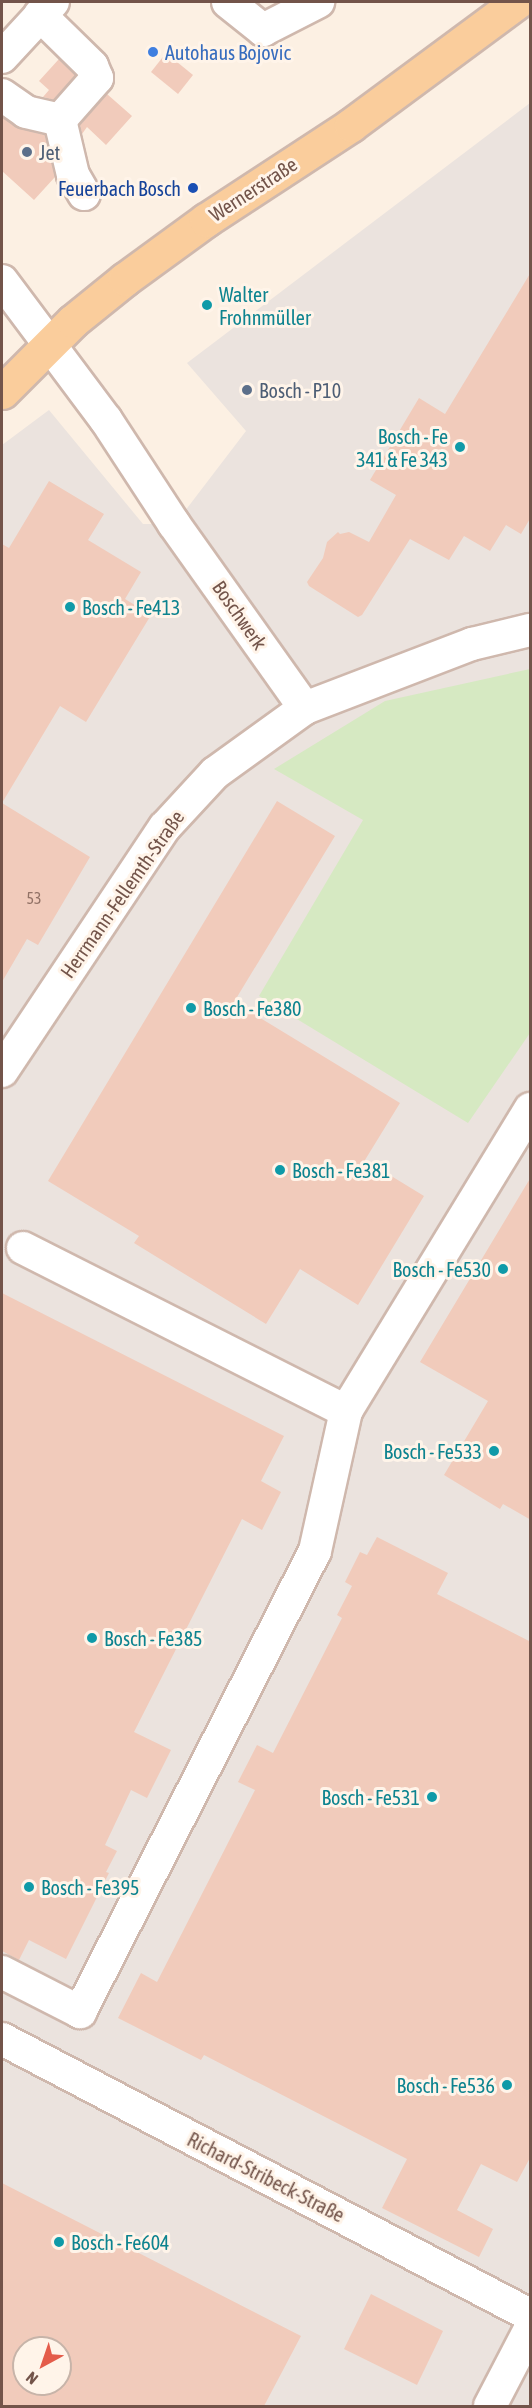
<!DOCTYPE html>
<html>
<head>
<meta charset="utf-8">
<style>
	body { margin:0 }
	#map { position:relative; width:532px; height:2408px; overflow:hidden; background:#fcf0e3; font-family:"Asap Condensed",sans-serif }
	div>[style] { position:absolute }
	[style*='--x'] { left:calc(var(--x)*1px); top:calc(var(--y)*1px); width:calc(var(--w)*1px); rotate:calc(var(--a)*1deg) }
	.industrial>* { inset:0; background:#ebe3de }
	.green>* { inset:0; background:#d6e9c2 }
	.building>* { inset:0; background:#f1cbbb }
	.roads { filter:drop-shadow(2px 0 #cfb8ad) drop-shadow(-2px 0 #cfb8ad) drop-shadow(0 2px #cfb8ad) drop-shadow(0 -2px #cfb8ad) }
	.minor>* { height:32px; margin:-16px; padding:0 16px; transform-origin:16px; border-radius:16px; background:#fff }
	.major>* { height:33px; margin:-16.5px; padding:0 16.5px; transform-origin:16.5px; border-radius:16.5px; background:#facd9c }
	.dots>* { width:16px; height:16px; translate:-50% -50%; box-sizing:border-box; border:3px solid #fff4e9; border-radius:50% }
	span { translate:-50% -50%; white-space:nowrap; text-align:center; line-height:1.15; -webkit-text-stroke:6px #fff4e9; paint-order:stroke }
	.number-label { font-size:16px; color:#927266 }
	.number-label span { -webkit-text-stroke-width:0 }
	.shop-label { font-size:20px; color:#366cbe }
	.left { translate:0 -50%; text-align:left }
	.service-label { font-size:20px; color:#4e5e75 }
	.transit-label { font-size:20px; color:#164399 }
	.right { translate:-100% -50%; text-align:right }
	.street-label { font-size:20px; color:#73544a }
	.culture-label { font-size:20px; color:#0d838f }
	.frame { position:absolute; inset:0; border:3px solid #73544a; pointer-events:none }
	.north { position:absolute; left:12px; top:2336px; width:60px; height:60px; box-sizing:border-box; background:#fff4e9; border:2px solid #c7b4a9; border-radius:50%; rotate:220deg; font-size:16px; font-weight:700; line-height:24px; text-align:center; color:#73544a }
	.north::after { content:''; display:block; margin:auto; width:21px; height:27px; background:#e45c4a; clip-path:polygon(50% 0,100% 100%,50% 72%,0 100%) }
</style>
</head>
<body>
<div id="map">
	<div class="industrial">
		<i style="clip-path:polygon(evenodd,530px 103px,530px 2406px,2px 2406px,2px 445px,49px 410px,143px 524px,175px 524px,246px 431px,187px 363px,530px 103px,24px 2348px,60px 2348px,60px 2384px,24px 2384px,24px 2348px)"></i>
	</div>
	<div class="green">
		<i style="clip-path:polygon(530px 669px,530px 1033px,468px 1123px,259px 996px,363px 820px,274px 769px,385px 701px)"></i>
	</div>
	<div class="building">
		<i style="clip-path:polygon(166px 53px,193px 75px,178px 94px,151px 72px)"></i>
		<i style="clip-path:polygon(59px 59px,76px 75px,54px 100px,43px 97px,49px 90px,39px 81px)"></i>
		<i style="clip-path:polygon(107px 94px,132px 116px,106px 145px,87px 127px,82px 134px,80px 125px)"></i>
		<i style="clip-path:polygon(2px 117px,21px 129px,45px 135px,55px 177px,34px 200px,2px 171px)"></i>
		<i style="clip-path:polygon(531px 272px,531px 517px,521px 534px,506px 525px,490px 551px,464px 536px,449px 560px,410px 539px,362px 615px,358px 617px,309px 586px,307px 582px,323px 558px,327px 542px,338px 532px,340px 534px,349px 532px,369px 542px,396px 495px,370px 480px,419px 398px,445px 414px)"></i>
		<i style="clip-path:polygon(49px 481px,104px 514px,88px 540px,141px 572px,125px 599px,151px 615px,86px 722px,60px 706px,2px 803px,90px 857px,38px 945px,27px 939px,2px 982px,2px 544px,9px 548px)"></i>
		<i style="clip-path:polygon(277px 801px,335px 836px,234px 1002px,400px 1103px,365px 1160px,424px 1196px,358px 1305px,300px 1269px,266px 1324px,134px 1243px,139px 1236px,48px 1181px)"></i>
		<i style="clip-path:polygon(531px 1177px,531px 1520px,503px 1504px,500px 1509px,444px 1475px,488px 1401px,420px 1362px)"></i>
		<i style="clip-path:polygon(2px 1293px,284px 1436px,261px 1481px,281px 1492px,262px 1530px,242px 1519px,134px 1732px,171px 1750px,147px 1798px,131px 1790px,105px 1845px,117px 1851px,106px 1872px,109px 1873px,66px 1959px,29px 1940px,19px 1960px,2px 1951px)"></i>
		<i style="clip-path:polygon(377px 1537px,448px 1573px,437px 1594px,531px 1642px,531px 2156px,517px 2182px,481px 2164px,457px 2210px,493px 2229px,479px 2257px,382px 2208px,407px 2159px,204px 2055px,201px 2060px,118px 2018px,141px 1973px,157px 1982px,255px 1790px,238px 1782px,257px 1745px,273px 1753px,342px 1618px,337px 1615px,352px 1586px,345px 1582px,360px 1552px,367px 1555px)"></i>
		<i style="clip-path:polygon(evenodd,2px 2183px,301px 2336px,264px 2406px,2px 2406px,2px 2183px,24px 2348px,60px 2348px,60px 2384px,24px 2384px,24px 2348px)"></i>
		<i style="clip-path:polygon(371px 2294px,443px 2331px,417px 2385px,344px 2349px)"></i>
	</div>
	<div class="roads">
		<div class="minor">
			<i style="--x:228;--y:2;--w:45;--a:38.7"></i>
			<i style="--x:263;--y:30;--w:62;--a:-27"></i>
			<i style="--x:2;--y:57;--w:75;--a:-47.2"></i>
			<i style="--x:2;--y:95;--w:29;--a:35"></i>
			<i style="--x:26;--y:112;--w:35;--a:13"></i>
			<i style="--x:60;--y:120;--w:56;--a:-48.6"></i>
			<i style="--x:97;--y:78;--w:13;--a:-113"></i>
			<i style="--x:92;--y:66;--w:73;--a:-135.6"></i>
			<i style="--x:60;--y:120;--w:57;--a:76.7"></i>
			<i style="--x:73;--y:175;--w:22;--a:60"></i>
			<i style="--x:2;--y:281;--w:174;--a:53.2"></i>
			<i style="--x:106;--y:420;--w:124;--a:56.8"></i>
			<i style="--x:174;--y:524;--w:226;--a:54.6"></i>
			<i style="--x:2;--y:1071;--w:293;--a:-56.3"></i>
			<i style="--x:165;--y:827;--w:74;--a:-47.2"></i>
			<i style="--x:215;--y:773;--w:111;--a:-35.8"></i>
			<i style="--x:305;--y:708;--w:179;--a:-21"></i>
			<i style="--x:472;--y:644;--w:60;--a:-13.6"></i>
			<i style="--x:23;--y:1248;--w:362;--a:26.8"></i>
			<i style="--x:346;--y:1411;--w:354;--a:-58.6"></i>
			<i style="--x:2;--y:1972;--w:88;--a:27.1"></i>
			<i style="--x:80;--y:2012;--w:517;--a:-62.99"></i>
			<i style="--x:315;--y:1551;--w:143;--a:-77.5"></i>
			<i style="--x:2;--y:2039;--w:596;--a:27.6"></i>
			<i style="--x:490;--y:2406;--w:87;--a:-62.5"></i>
		</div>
		<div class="major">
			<i style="--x:2;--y:392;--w:100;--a:-45"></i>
			<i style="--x:73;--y:321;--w:67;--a:-38.9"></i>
			<i style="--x:125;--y:279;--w:100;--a:-36.1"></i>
			<i style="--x:206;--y:220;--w:173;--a:-33.2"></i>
			<i style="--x:351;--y:125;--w:207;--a:-36.5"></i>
		</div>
	</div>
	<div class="dots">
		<i style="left:153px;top:52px;background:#3f7fe0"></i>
		<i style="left:27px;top:152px;background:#5c6f8a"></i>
		<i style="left:193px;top:188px;background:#1a4fb4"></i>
		<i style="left:207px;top:305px;background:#0f9aa8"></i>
		<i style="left:247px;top:390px;background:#5c6f8a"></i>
		<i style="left:460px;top:447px;background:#0f9aa8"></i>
		<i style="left:70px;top:607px;background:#0f9aa8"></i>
		<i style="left:191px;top:1008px;background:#0f9aa8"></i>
		<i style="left:280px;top:1170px;background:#0f9aa8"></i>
		<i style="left:503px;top:1269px;background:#0f9aa8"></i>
		<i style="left:494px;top:1451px;background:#0f9aa8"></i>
		<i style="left:92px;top:1638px;background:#0f9aa8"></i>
		<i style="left:432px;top:1797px;background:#0f9aa8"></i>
		<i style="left:29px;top:1887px;background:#0f9aa8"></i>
		<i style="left:507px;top:2085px;background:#0f9aa8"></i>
		<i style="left:59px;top:2242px;background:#0f9aa8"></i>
	</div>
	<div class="number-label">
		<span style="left:34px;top:898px">53</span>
	</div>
	<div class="shop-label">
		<span class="left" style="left:165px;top:52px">Autohaus Bojovic</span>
	</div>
	<div class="service-label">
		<span class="left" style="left:39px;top:152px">Jet</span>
		<span class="left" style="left:259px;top:390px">Bosch - P10</span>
	</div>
	<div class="transit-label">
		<span class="right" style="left:181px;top:188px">Feuerbach Bosch</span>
	</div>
	<div class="street-label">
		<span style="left:253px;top:189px;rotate:-33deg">Wernerstraße</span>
		<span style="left:240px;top:615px;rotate:55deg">Boschwerk</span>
		<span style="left:122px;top:894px;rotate:-55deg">Herrmann-Fellemth-Straße</span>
		<span style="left:266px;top:2177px;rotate:27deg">Richard-Stribeck-Straße</span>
	</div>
	<div class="culture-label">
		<span class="left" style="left:219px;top:306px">Walter<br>Frohnmüller</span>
		<span class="right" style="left:448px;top:448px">Bosch - Fe<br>341 &amp; Fe 343</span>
		<span class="left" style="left:82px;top:607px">Bosch - Fe413</span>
		<span class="left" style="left:203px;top:1008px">Bosch - Fe380</span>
		<span class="left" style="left:292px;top:1170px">Bosch - Fe381</span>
		<span class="right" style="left:491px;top:1269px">Bosch - Fe530</span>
		<span class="right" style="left:482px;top:1451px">Bosch - Fe533</span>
		<span class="left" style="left:104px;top:1638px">Bosch - Fe385</span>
		<span class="right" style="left:420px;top:1797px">Bosch - Fe531</span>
		<span class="left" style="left:41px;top:1887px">Bosch - Fe395</span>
		<span class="right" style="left:495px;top:2085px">Bosch - Fe536</span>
		<span class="left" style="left:71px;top:2242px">Bosch - Fe604</span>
	</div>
	<div class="frame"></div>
	<div class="north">N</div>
</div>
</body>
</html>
